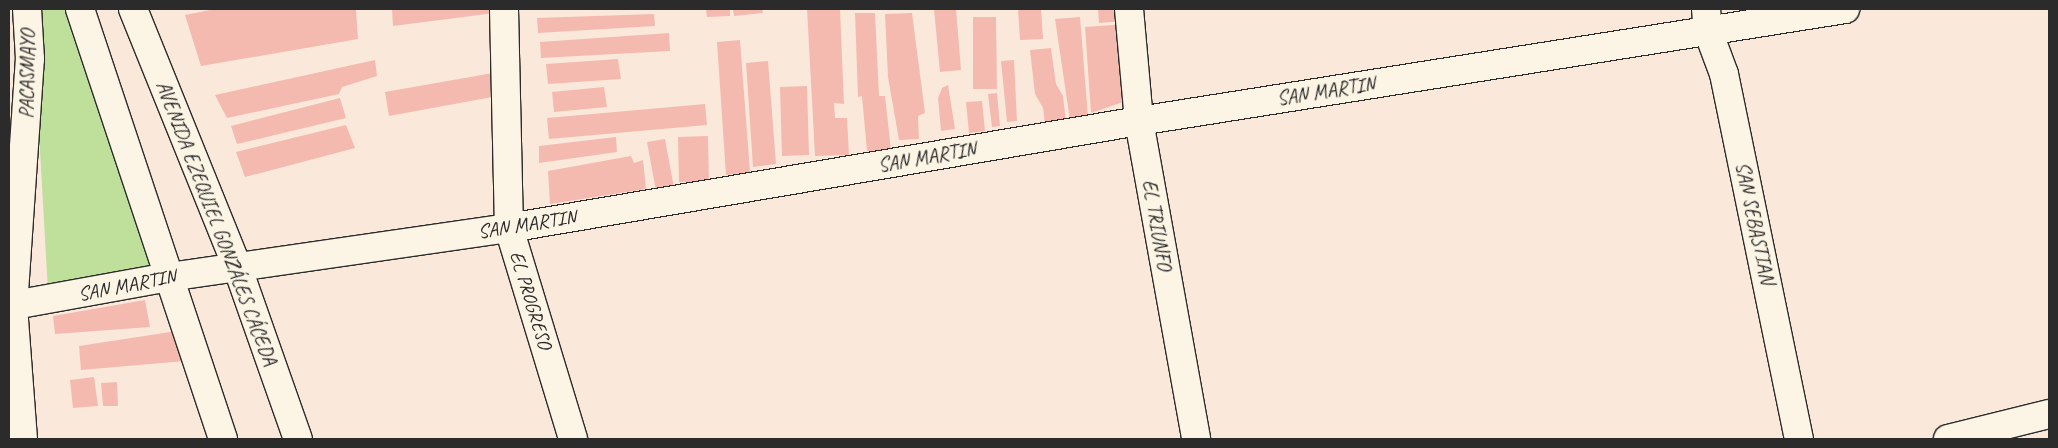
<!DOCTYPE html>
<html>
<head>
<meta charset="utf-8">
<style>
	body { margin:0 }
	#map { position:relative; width:2058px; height:448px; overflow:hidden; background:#fae9da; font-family:Caveat,sans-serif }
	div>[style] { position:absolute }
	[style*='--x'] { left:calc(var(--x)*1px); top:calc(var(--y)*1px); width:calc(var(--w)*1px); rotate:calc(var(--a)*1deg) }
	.green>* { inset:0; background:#bee09a }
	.building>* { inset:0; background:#f4baaf }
	.roads { filter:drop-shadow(1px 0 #2b2b2b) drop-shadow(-1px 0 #2b2b2b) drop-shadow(0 1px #2b2b2b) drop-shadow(0 -1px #2b2b2b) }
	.street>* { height:28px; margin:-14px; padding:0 14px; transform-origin:14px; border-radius:14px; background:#fcf5e5 }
	.secondary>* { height:28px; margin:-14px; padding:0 14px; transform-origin:14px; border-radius:14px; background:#fcf5e5 }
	span { translate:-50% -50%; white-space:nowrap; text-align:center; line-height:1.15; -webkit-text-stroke:5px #fcf5e5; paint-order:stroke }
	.street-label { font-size:20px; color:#2b2b2b }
	.frame { position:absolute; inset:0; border:10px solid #2b2b2b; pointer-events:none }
</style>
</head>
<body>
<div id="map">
	<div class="green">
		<i style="clip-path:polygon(32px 9px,77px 9px,165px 274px,48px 291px)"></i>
	</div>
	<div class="building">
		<i style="clip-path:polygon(215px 9px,356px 9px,358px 39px,201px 66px,185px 15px)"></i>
		<i style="clip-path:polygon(392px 9px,509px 9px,510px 11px,393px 26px)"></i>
		<i style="clip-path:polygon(706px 9px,730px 9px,730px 16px,707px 17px)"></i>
		<i style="clip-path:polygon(733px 9px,762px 9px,763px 13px,734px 16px)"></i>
		<i style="clip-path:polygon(807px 9px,840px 9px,844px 104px,834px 103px,835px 118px,847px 118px,849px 155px,815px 156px)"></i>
		<i style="clip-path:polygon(934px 9px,956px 9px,961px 70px,940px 72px)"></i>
		<i style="clip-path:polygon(1018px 9px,1041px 9px,1043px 39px,1020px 40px)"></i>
		<i style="clip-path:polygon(1098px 9px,1126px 9px,1127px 21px,1099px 23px)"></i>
		<i style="clip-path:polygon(855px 13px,875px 13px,879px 96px,885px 96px,891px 150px,867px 151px,862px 96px,858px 97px)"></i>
		<i style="clip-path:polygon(912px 13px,925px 113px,918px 116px,919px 139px,899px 140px,888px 77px,885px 14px)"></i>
		<i style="clip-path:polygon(654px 14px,655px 26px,538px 33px,537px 18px)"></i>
		<i style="clip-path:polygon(973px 17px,996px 17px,997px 89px,973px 89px)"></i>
		<i style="clip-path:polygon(1080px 17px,1088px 117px,1070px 120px,1055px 19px)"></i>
		<i style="clip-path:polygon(1126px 24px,1135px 98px,1091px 113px,1085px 27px)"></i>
		<i style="clip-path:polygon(669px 33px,670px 51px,541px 58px,540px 42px)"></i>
		<i style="clip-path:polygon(740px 40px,750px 172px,726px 175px,717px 42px)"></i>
		<i style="clip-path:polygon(1051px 48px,1056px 84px,1063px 96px,1066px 122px,1045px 123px,1043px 108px,1035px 94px,1030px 50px)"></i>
		<i style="clip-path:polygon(618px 59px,621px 79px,548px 84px,546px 64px)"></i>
		<i style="clip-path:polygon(375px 60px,377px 76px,342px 87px,339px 94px,227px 118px,215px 95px)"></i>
		<i style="clip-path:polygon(1014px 60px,1017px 121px,1007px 122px,1001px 61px)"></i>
		<i style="clip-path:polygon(768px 61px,776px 164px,753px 167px,746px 63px)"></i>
		<i style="clip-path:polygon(510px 70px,514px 93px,389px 116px,385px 92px)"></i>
		<i style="clip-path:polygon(948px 85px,955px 129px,941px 131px,938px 98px,942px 88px)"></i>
		<i style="clip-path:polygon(807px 86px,809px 155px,782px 156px,780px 87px)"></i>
		<i style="clip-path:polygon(604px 87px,607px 107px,554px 112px,552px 92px)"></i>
		<i style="clip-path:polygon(997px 93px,1000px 126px,992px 127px,988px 94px)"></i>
		<i style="clip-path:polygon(340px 98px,346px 118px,237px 144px,231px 126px)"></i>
		<i style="clip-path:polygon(982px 101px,985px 131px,969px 133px,966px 102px)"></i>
		<i style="clip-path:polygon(705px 104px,707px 125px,549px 139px,547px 118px)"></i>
		<i style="clip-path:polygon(346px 125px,355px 148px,245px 177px,236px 152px)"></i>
		<i style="clip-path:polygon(708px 136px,709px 182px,679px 182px,678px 137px)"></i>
		<i style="clip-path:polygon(616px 137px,617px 152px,539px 163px,539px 146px)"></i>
		<i style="clip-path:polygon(665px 139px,674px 188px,656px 191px,647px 142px)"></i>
		<i style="clip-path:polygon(631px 156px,634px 163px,643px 160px,646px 189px,550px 204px,548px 171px)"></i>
		<i style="clip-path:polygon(145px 300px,150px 327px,55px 334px,53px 316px)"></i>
		<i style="clip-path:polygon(177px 331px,185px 361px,81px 370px,79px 346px)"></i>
		<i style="clip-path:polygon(94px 377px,98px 406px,73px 408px,70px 380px)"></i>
		<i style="clip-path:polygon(117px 382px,118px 406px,103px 406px,101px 383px)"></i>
	</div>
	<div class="roads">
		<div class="street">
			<i style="--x:504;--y:9;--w:219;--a:88.7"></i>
			<i style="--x:509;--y:228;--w:220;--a:73.1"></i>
			<i style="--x:1129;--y:9;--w:112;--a:84.9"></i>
			<i style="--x:1139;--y:121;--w:323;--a:79.8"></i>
			<i style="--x:1706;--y:9;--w:22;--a:85"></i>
			<i style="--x:1708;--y:31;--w:46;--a:69.6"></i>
			<i style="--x:1724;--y:74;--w:373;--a:78.4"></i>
			<i style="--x:9;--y:306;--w:163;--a:-10.3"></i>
			<i style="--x:169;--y:277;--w:344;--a:-8.2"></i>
			<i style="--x:509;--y:228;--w:639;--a:-9.64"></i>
			<i style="--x:1139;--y:121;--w:715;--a:-9.01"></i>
			<i style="--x:23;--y:439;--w:132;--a:-94.3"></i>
			<i style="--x:13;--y:307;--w:249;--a:-86.1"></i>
			<i style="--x:30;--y:59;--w:50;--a:-93.4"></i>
			<i style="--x:1948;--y:439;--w:104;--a:-13.9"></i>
		</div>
		<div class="secondary">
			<i style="--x:80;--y:9;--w:453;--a:71.6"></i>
			<i style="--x:133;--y:9;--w:277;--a:68"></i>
			<i style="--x:237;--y:266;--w:183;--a:70.6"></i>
		</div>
	</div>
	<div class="street-label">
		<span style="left:27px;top:74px;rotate:-89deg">PACASMAYO</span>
		<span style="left:1326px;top:91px;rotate:-9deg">SAN MARTIN</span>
		<span style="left:927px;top:157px;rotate:-10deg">SAN MARTIN</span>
		<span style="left:217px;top:223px;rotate:69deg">AVENIDA EZEQUIEL GONZÁLES CÁCEDA</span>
		<span style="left:1755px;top:223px;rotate:78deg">SAN SEBASTIAN</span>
		<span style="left:527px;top:224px;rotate:-9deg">SAN MARTIN</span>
		<span style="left:1157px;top:225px;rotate:80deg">EL TRIUNFO</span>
		<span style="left:127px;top:285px;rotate:-11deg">SAN MARTIN</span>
		<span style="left:531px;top:300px;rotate:73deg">EL PROGRESO</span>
	</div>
	<div class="frame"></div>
</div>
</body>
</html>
